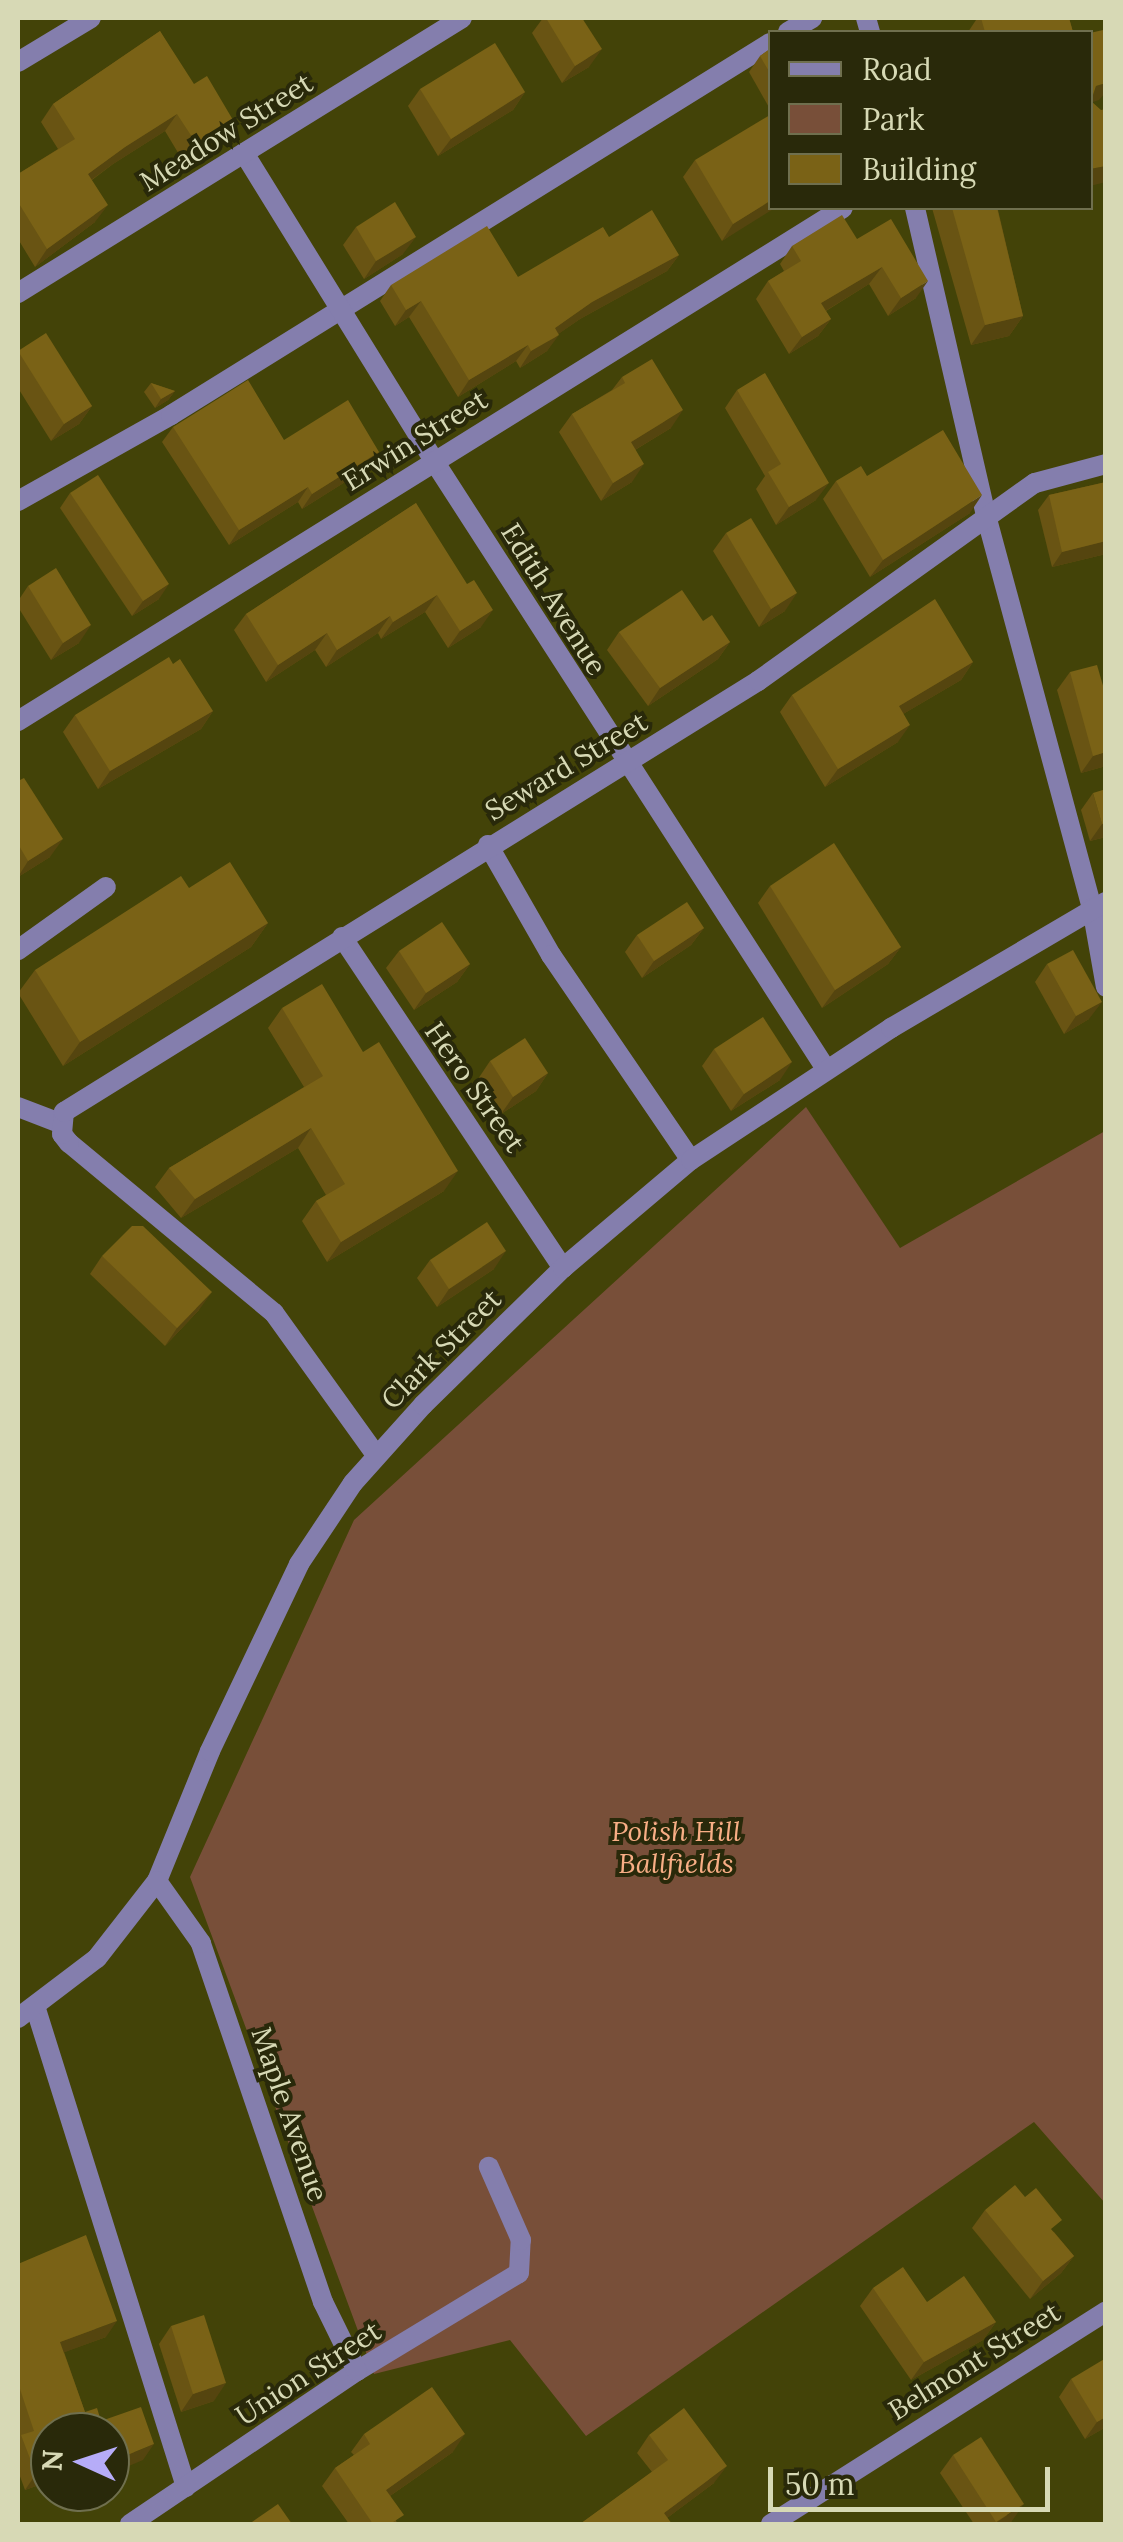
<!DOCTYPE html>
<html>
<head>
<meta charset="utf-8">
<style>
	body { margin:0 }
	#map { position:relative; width:1123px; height:2542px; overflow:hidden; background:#434308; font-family:Lora,serif }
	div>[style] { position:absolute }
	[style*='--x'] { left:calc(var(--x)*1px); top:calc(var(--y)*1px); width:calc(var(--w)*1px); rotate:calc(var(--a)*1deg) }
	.green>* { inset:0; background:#784f39 }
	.lane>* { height:20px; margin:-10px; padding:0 10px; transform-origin:10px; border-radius:10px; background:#847ead }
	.street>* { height:20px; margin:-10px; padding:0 10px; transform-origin:10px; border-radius:10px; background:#847ead }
	.wall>* { inset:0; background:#695413 }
	.shaded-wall>* { inset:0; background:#55450f }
	.building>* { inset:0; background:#7a6216 }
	span { translate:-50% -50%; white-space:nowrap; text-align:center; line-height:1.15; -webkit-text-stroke:8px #29290a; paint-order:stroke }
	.street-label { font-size:28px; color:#d7d9b5 }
	.park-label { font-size:28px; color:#f8ae85; font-style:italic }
	.frame { position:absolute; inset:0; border:20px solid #d7d9b5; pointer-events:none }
	.legend { position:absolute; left:768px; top:30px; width:325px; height:180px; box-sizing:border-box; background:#29290a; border:2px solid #6f6f4e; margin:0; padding:12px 18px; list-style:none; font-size:30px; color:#d7d9b5 }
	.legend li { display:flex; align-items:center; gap:20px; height:50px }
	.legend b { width:50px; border:2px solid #6f6f4e }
	.north { position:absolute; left:30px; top:2412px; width:100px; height:100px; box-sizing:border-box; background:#29290a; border:2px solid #6f6f4e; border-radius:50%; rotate:273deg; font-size:28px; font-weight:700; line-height:40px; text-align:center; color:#d7d9b5 }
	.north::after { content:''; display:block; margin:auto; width:35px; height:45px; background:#b6acf8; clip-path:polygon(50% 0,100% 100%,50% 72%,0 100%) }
	.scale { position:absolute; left:768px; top:2467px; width:282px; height:45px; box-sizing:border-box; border:5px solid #d7d9b5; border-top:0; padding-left:12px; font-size:30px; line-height:35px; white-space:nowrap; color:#d7d9b5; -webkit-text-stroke:8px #29290a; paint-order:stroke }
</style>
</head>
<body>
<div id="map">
	<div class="green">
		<i style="clip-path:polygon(806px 1107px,900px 1248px,1105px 1131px,1105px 2203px,1034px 2122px,586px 2436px,510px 2340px,374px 2374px,190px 1877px,354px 1520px)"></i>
	</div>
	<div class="lane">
		<i style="--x:866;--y:18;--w:15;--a:74"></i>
		<i style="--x:788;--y:32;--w:28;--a:-30"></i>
		<i style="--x:915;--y:208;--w:319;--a:77"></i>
		<i style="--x:987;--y:519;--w:403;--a:74.9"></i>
		<i style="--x:1092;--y:908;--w:80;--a:80"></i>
		<i style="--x:18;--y:501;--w:176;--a:-29.3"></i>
		<i style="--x:171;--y:415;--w:705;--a:-31.84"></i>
		<i style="--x:488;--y:845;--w:127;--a:60.2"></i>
		<i style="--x:551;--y:955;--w:248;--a:55.7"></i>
		<i style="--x:18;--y:950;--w:108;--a:-35.6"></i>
		<i style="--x:18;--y:1107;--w:45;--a:20.9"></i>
		<i style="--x:35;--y:2006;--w:504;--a:72.57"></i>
		<i style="--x:357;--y:2371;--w:189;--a:-31.2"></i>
		<i style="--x:519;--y:2273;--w:33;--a:-87"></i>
		<i style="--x:521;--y:2240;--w:80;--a:-113.7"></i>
	</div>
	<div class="street">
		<i style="--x:18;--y:62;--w:85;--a:-31.1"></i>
		<i style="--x:244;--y:153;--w:362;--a:58.3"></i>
		<i style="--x:434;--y:461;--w:723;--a:57.19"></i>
		<i style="--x:18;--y:293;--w:522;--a:-31.77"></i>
		<i style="--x:18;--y:721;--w:971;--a:-31.87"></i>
		<i style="--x:342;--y:937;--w:398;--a:56.3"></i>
		<i style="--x:376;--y:1455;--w:175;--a:-125.7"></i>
		<i style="--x:274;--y:1313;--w:266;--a:-140.3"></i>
		<i style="--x:69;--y:1143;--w:11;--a:-128"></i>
		<i style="--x:62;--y:1134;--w:22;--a:-85"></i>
		<i style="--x:64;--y:1112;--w:817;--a:-31.84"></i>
		<i style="--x:758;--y:681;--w:340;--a:-35.6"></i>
		<i style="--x:1035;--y:483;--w:73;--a:-15"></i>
		<i style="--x:18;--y:2018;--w:99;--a:-37.2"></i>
		<i style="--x:97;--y:1958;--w:98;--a:-52.1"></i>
		<i style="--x:157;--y:1881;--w:140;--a:-67.8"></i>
		<i style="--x:210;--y:1751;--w:207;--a:-64.5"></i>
		<i style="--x:299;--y:1564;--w:97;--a:-56.3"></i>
		<i style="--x:353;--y:1483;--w:105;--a:-48.1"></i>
		<i style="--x:423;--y:1405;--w:196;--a:-44.4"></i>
		<i style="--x:563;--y:1268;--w:167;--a:-40.2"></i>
		<i style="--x:691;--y:1160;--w:240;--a:-33.4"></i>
		<i style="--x:891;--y:1028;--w:249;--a:-30.4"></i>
		<i style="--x:130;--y:2524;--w:274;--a:-34"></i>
		<i style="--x:357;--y:2371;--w:77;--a:-116.2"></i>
		<i style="--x:323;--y:2302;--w:379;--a:-108.8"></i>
		<i style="--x:201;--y:1943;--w:76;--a:-125.4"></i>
		<i style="--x:771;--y:2524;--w:397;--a:-32.4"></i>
	</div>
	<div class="wall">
		<i style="clip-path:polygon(543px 18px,582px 18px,589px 67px,562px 83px,532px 33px)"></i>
		<i style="clip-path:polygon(976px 18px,1069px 18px,1073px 32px,968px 32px,976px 20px)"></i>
		<i style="clip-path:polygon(160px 31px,221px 137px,183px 161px,165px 131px,113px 164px,92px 180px,95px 222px,35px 267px,18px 239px,18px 174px,58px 149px,41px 122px,53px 104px)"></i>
		<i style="clip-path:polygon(770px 49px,770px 109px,749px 72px,760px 56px)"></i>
		<i style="clip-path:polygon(420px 89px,525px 92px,513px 110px,438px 156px,408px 106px)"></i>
		<i style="clip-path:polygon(695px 160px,770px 208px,722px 241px,683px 177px)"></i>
		<i style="clip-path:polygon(932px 208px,1008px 208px,998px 210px,1023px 316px,1009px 336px,971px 345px)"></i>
		<i style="clip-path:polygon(356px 227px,403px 254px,364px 279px,343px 245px)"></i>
		<i style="clip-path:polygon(609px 237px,679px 255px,667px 271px,580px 319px,558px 334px,547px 351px,520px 368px,516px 361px,458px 397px,409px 317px,395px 326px,380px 301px,391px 285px,518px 277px)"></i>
		<i style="clip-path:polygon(857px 239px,916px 298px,888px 316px,869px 284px,826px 311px,831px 319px,818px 336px,789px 354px,756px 299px,768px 281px,784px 271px,780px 264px,792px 246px)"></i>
		<i style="clip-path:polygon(18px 351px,92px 406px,79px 424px,51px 441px,18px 388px)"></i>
		<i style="clip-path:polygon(622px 377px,671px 428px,635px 450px,632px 482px,601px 501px,559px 432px,572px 414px,612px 390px)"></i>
		<i style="clip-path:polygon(151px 383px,175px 391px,168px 400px,155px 408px,144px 392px)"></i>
		<i style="clip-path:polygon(737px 390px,816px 500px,776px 525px,756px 489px,765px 476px,725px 408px)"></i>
		<i style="clip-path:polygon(173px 427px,284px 440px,379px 452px,369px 467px,302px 509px,298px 502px,229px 545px,162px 442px)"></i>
		<i style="clip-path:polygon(867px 476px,970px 513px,870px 577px,823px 499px,836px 481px)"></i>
		<i style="clip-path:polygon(1106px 482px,1106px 554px,1052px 567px,1038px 510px,1049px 495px)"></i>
		<i style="clip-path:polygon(70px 493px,159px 599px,132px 616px,60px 508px)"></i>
		<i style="clip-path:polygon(416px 503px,481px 627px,448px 648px,425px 612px,381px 639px,378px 633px,326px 667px,315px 650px,266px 682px,234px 630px,246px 614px)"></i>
		<i style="clip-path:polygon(726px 533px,785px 611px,759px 627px,713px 551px)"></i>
		<i style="clip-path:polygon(28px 586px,79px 643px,51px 660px,18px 607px,18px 601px)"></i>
		<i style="clip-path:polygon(703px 621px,730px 642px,718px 659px,648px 706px,607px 650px,619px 632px)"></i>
		<i style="clip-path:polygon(973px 662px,961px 680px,903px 714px,898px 742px,825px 787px,780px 712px,792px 695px)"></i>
		<i style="clip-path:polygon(1070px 672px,1106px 696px,1106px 766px,1081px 773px,1057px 690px)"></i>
		<i style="clip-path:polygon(213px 711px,201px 729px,98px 789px,63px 732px,75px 715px)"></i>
		<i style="clip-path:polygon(18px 781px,50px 857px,18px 877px)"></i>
		<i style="clip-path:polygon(1093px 793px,1106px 837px,1090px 841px,1081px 810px)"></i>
		<i style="clip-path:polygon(770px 886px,901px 947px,888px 964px,822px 1008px,758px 903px)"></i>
		<i style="clip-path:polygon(268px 923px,251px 947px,63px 1066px,18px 993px,35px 970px)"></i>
		<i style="clip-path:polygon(704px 928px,691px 945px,642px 978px,625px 952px,637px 935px)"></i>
		<i style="clip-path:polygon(399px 951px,470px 964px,457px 982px,414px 1010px,386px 968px)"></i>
		<i style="clip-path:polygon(1047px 964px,1089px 1019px,1064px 1034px,1035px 982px)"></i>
		<i style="clip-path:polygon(282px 1008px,444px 1191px,327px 1262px,302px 1221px,316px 1201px,326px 1195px,298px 1148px,181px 1218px,155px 1187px,169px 1168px,304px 1087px,268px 1028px)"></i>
		<i style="clip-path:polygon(714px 1049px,780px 1080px,731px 1111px,702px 1066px)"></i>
		<i style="clip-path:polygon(490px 1061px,548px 1073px,536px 1091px,501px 1114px,478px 1079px)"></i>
		<i style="clip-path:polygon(102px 1256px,199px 1310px,165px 1346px,90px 1274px)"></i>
		<i style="clip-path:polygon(430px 1260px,494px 1269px,437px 1307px,417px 1278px)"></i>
		<i style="clip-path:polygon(985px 2210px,1054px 2232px,1074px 2256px,1061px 2273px,1030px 2299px,972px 2228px)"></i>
		<i style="clip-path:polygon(18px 2264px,106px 2337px,64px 2352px,85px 2412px,101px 2421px,143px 2460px,50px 2432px,50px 2481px,25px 2490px,18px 2471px,18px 2441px,20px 2438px,18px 2431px)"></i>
		<i style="clip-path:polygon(873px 2288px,927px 2302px,996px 2322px,983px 2340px,911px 2380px,860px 2306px)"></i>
		<i style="clip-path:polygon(171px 2326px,214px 2401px,181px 2412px,159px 2344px)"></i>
		<i style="clip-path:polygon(1071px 2379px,1106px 2427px,1085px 2439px,1059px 2397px)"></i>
		<i style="clip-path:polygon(364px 2434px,453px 2452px,390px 2496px,397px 2524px,349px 2524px,322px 2486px,335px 2468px,354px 2455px,351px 2452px)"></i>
		<i style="clip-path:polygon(649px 2435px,714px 2483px,667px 2518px,580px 2524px,652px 2472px,637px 2453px)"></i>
		<i style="clip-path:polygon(953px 2455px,1012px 2521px,1007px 2524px,974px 2524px,940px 2473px)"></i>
	</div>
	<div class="shaded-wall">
		<i style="clip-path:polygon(602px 49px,589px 67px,562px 83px,575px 66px)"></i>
		<i style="clip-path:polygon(1106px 83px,1106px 92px,1099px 100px,1090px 103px,1096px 86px)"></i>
		<i style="clip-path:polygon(525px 92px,513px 110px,438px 156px,451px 139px)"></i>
		<i style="clip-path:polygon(177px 114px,165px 131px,113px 164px,76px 191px,88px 174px,125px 147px)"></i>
		<i style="clip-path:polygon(233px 120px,221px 137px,183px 161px,196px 143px)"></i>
		<i style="clip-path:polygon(1106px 166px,1106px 182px,1090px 186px,1090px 169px)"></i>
		<i style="clip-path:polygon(770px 201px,770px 208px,775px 208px,722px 241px,733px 224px)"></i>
		<i style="clip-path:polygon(108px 205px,95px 222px,35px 267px,47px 249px)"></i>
		<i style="clip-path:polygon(416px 237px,403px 254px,364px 279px,376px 261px)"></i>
		<i style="clip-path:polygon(679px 255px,667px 271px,580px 319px,547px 342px,559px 335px,547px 351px,520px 368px,531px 351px,555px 328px,592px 302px)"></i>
		<i style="clip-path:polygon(882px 267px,869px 284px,809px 321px,821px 303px)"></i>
		<i style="clip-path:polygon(928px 281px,916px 298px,888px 316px,901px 298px)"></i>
		<i style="clip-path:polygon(421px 301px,409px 317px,395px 326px,406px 310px)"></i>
		<i style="clip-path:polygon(1023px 316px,1009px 336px,971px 345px,985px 325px)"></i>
		<i style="clip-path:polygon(831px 319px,818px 336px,789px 354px,802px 337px)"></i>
		<i style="clip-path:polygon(528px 345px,516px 361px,458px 397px,469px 380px)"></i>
		<i style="clip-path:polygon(175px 391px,168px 400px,155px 408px,161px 399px)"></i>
		<i style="clip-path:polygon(92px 406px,79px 424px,51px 441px,64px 424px)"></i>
		<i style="clip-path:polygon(683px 410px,671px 428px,618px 460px,631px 442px)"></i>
		<i style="clip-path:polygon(379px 452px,369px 467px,302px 509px,312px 494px)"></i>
		<i style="clip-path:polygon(644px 464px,632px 482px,601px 501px,613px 483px)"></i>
		<i style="clip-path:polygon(829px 483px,816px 500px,776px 525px,789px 507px)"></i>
		<i style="clip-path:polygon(308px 487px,298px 502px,229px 545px,239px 530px)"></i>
		<i style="clip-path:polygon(982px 495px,970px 513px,870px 577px,883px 560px)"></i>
		<i style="clip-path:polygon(1106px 541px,1106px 554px,1052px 567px,1062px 552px)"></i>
		<i style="clip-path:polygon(169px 584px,159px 599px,132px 616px,143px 601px)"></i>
		<i style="clip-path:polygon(797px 593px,785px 611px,759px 627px,771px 609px)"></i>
		<i style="clip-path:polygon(437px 595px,425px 612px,381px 639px,393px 622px)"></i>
		<i style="clip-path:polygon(493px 610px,481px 627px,448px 648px,460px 631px)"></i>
		<i style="clip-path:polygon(390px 616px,378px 633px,326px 667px,337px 650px)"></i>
		<i style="clip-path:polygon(91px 625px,79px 643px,51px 660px,63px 643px)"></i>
		<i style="clip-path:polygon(327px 633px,315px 650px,266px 682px,278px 665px)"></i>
		<i style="clip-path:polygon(730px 642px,718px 659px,648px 706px,660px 688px)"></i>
		<i style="clip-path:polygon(973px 662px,961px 680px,886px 724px,899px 706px)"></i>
		<i style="clip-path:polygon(213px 711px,201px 729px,98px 789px,110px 771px)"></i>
		<i style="clip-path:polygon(910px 725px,898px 742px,825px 787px,838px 769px)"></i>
		<i style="clip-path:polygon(1106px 752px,1106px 766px,1081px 773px,1093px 756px)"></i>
		<i style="clip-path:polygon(1106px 823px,1106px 837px,1090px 841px,1102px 824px)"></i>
		<i style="clip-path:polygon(63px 839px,50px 857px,18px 877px,28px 861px)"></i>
		<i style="clip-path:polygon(268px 923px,251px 947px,63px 1066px,80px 1042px)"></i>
		<i style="clip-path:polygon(704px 928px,691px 945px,642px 978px,654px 961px)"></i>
		<i style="clip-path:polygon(901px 947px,888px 964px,822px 1008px,835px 990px)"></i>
		<i style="clip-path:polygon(470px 964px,457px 982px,414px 1010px,426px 993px)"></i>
		<i style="clip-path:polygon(1102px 1002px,1089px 1019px,1064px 1034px,1076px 1016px)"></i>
		<i style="clip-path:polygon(792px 1062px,780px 1080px,731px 1111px,744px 1094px)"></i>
		<i style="clip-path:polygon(548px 1073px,536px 1091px,501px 1114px,513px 1097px)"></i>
		<i style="clip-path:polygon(311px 1128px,298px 1148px,181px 1218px,195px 1199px)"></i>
		<i style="clip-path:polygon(458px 1171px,444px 1191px,327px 1262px,341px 1242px)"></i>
		<i style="clip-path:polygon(506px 1251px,494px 1269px,437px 1307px,449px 1289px)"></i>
		<i style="clip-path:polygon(212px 1292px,199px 1310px,165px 1346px,177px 1328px)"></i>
		<i style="clip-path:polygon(1074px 2256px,1061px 2273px,1030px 2299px,1043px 2281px)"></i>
		<i style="clip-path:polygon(117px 2321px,106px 2337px,49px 2358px,60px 2342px)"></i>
		<i style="clip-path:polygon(996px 2322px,983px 2340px,911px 2380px,924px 2362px)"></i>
		<i style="clip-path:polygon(226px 2383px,214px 2401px,181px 2412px,193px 2394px)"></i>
		<i style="clip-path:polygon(1106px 2417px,1106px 2427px,1085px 2439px,1097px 2422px)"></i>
		<i style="clip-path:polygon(465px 2434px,453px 2452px,374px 2507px,386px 2490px)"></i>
		<i style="clip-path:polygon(154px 2444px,143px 2460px,110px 2474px,110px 2462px)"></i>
		<i style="clip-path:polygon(727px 2466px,714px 2483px,659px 2524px,664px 2513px)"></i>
		<i style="clip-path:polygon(50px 2469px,50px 2481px,25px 2490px,36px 2474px)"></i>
		<i style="clip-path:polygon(1024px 2504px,1012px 2521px,1007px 2524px,994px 2524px)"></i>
	</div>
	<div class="building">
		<i style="clip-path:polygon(546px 18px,582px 18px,602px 49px,575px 66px)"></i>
		<i style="clip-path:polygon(981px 18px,1069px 18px,1073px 32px,985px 32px)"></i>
		<i style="clip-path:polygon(1103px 30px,1106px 43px,1106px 83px,1096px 86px,1091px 101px,1101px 110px,1106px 109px,1106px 166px,1090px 169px,1090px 33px)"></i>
		<i style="clip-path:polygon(160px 31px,194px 84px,207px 76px,233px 120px,196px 143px,177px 114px,125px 147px,88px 174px,108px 205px,47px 249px,18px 202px,18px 174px,75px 139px,53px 104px)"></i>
		<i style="clip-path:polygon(495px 43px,525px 92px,451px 139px,420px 89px)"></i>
		<i style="clip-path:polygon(770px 49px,770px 73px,760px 56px)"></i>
		<i style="clip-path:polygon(770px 115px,770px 201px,733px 224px,695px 160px)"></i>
		<i style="clip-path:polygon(395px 202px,416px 237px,376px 261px,356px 227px)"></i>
		<i style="clip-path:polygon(952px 208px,997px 208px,1023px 316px,985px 325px)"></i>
		<i style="clip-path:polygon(652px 210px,679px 255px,592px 302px,555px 328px,559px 335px,531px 351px,528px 345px,469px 380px,421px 301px,406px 310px,391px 285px,487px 226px,518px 277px,603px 227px,609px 237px)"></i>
		<i style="clip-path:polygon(842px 215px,857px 239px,891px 219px,928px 281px,901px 298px,882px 267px,821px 303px,831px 319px,802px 337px,768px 281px,801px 261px,792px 246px)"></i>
		<i style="clip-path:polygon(46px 333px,92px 406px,64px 424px,18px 351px)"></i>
		<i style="clip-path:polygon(652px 359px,683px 410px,631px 442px,644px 464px,613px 483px,572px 414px,625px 383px,622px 377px)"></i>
		<i style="clip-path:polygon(765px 373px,829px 483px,789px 507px,768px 472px,781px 464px,737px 390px)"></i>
		<i style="clip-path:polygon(248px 380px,284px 440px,348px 400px,379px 452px,312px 494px,308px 487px,239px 530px,173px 427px)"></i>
		<i style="clip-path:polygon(151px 383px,175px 391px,161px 399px)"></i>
		<i style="clip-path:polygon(943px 430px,982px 495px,883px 560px,836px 481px,861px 466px,867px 476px)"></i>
		<i style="clip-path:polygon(98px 475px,169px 584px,143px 601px,70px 493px)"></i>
		<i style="clip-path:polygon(1106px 482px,1106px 541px,1062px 552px,1049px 495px)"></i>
		<i style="clip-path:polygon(416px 503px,467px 584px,474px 580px,493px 610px,460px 631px,437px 595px,393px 622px,390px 616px,337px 650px,327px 633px,278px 665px,246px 614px)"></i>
		<i style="clip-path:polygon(751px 518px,797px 593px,771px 609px,726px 533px)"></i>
		<i style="clip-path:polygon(56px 568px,91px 625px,63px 643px,28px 586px)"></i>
		<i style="clip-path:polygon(682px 590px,703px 621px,712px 615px,730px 642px,660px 688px,619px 632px)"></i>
		<i style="clip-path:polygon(935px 599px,973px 662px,899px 706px,910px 725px,838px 769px,792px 695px)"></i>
		<i style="clip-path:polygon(169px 657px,173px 664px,180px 659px,213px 711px,110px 771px,75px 715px)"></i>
		<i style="clip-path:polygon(1097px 665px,1106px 696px,1106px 752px,1093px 756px,1070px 672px)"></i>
		<i style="clip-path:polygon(24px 778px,63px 839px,28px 861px,18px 844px,18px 781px)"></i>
		<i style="clip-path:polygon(1106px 789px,1106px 823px,1102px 824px,1093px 793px)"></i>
		<i style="clip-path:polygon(834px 843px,901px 947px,835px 990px,770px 886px)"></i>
		<i style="clip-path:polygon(230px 862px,268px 923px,80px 1042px,35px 970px,181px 876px,189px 888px)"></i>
		<i style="clip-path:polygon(687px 902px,704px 928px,654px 961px,637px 935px)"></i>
		<i style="clip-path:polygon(442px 922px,470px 964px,426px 993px,399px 951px)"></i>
		<i style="clip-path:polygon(1073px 950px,1102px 1002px,1076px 1016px,1047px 964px)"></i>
		<i style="clip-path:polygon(322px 984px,363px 1052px,379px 1042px,458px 1171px,341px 1242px,316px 1201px,345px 1184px,311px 1128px,195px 1199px,169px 1168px,323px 1076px,282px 1008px)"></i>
		<i style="clip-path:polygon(763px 1017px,792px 1062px,744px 1094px,714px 1049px)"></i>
		<i style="clip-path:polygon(525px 1038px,548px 1073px,513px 1097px,490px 1061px)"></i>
		<i style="clip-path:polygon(487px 1222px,506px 1251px,449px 1289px,430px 1260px)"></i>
		<i style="clip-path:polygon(132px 1226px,143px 1226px,212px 1292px,177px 1328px,102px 1256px)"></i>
		<i style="clip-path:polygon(1015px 2185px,1025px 2197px,1036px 2188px,1062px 2220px,1051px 2229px,1074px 2256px,1043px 2281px,985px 2210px)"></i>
		<i style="clip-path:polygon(86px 2235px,117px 2321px,60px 2342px,85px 2412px,97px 2408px,101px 2421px,141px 2407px,154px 2444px,110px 2462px,110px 2432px,50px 2432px,50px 2469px,36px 2474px,21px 2435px,34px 2431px,18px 2383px,18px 2264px)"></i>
		<i style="clip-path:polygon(903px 2267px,927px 2302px,964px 2276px,996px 2322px,924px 2362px,873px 2288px)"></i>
		<i style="clip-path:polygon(204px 2315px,226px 2383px,193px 2394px,171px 2326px)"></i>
		<i style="clip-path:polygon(1106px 2358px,1106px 2417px,1097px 2422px,1071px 2379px)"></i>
		<i style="clip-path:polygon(432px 2387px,465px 2434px,386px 2490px,404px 2515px,390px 2524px,373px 2524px,335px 2468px,370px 2444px,364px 2434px)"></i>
		<i style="clip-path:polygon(684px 2408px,727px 2466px,664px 2513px,672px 2524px,580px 2524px,668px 2460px,649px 2435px)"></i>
		<i style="clip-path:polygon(981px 2437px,1024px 2504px,996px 2522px,953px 2455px)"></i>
		<i style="clip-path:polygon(278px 2504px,292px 2524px,249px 2524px)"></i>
	</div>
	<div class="street-label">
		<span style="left:226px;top:132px;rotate:-32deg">Meadow Street</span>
		<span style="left:415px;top:440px;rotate:-32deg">Erwin Street</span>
		<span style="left:554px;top:599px;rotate:58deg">Edith Avenue</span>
		<span style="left:566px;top:766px;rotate:-31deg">Seward Street</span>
		<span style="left:475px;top:1087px;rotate:55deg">Hero Street</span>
		<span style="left:441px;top:1349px;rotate:-45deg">Clark Street</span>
		<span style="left:290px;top:2114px;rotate:71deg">Maple Avenue</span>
		<span style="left:974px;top:2361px;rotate:-32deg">Belmont Street</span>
		<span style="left:308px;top:2373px;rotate:-33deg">Union Street</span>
	</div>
	<div class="park-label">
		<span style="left:676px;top:1847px">Polish Hill<br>Ballfields</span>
	</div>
	<div class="frame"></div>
	<ul class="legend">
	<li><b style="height:12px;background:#847ead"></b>Road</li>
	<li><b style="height:28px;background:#784f39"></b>Park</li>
	<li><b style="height:28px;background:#7a6216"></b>Building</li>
	</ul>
	<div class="north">N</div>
	<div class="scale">50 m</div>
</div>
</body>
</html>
